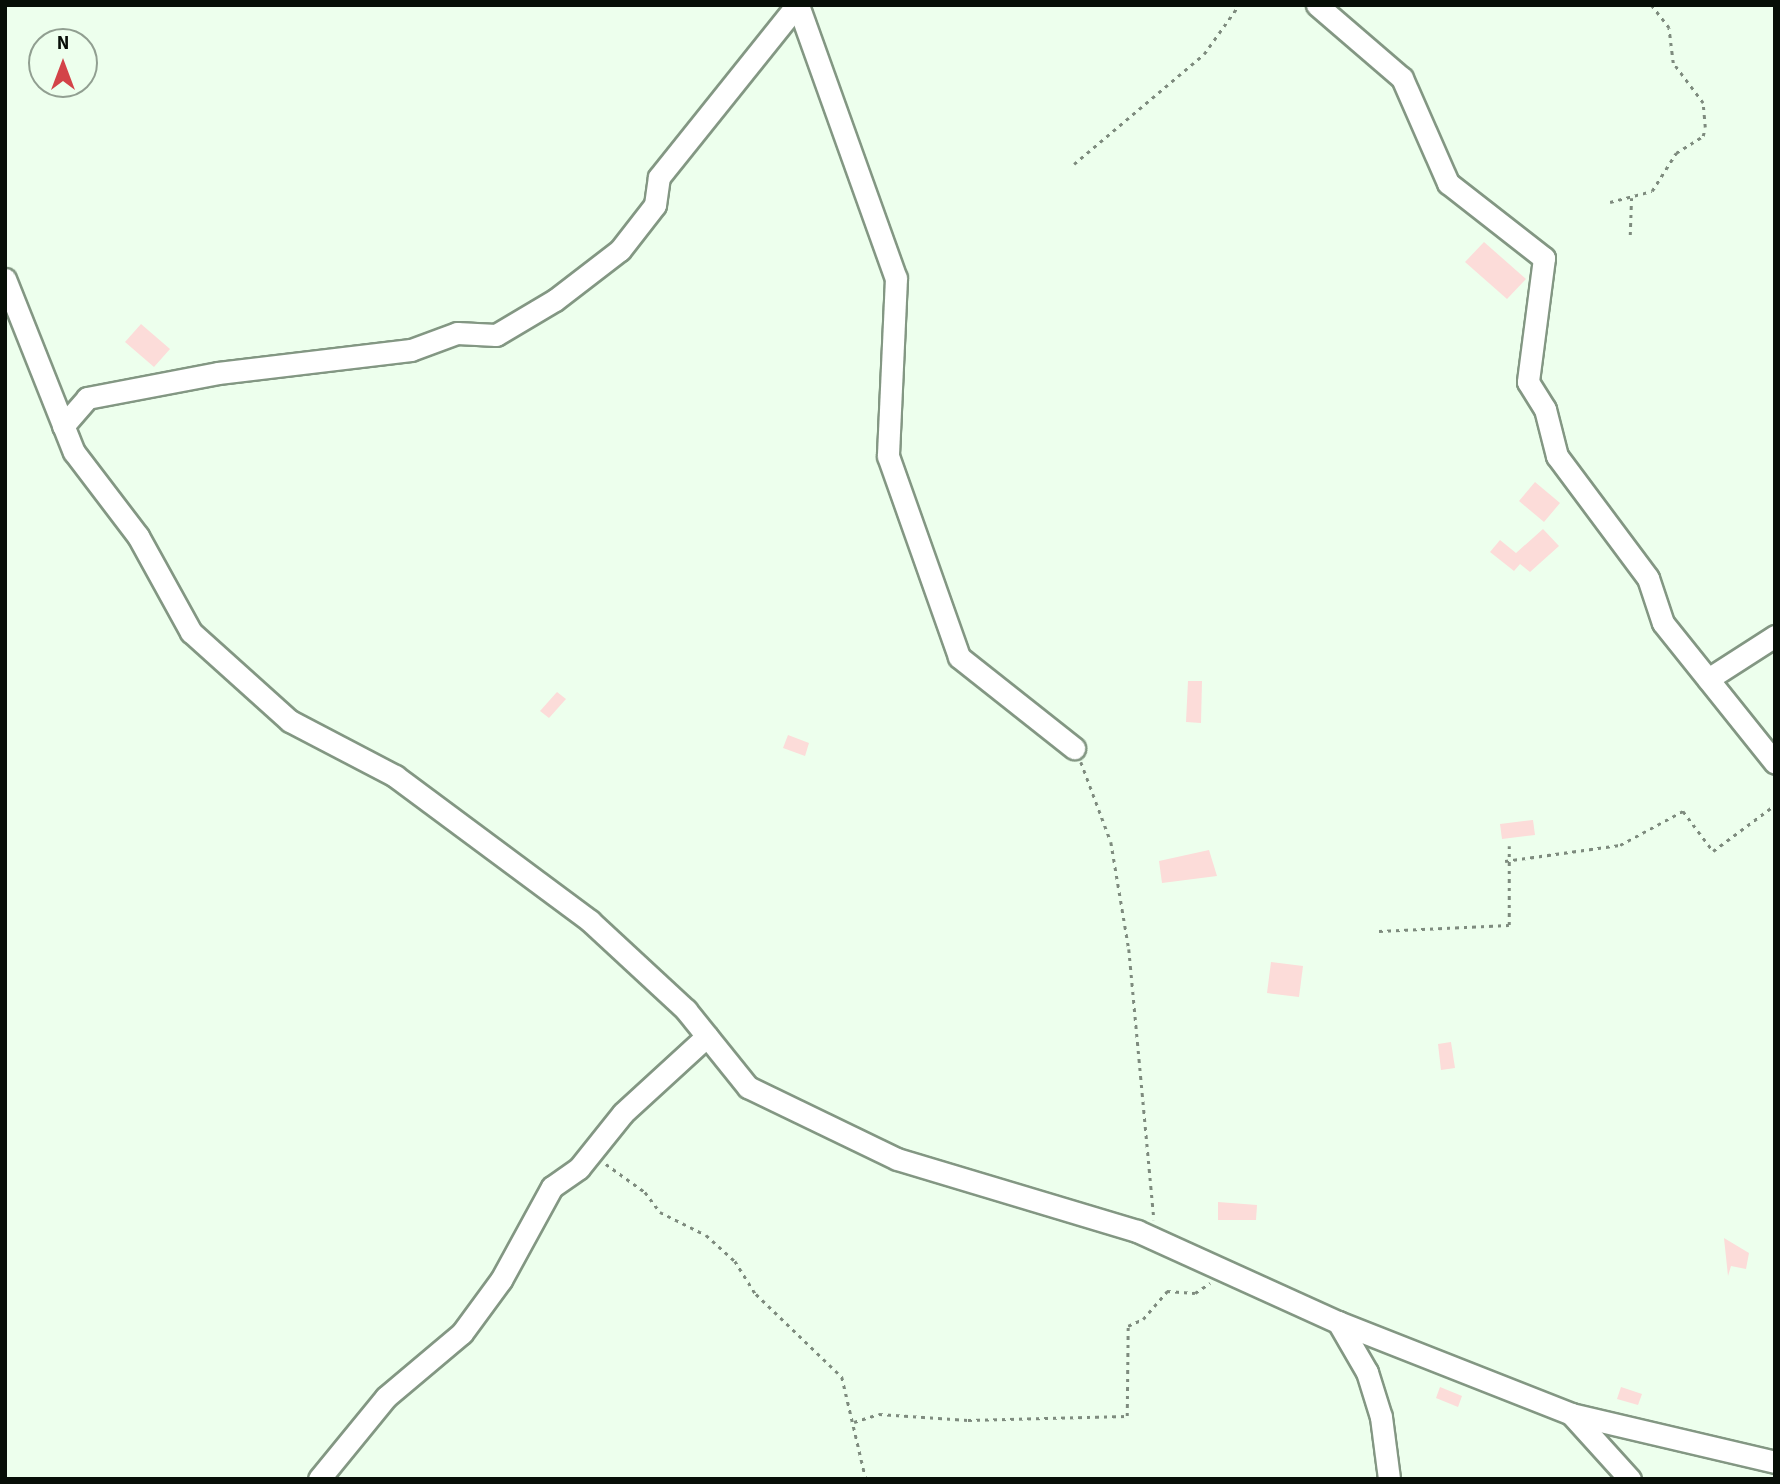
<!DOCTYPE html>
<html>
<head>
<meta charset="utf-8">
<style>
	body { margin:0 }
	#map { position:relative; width:1780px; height:1484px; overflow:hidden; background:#edffed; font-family:"Source Sans 3",sans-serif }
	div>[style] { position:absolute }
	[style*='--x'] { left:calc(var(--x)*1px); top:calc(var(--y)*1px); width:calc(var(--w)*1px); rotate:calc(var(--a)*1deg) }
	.building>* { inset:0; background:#fcdcd9 }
	.path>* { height:2.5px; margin-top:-1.25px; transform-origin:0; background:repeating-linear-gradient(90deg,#7e8b7e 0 3.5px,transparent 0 8.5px) }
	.roads { filter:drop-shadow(2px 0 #839783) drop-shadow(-2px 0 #839783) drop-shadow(0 2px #839783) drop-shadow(0 -2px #839783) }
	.minor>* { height:21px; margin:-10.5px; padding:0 10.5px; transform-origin:10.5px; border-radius:10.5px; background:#fff }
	span { translate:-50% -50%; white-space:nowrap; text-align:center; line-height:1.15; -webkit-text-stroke:5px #edffed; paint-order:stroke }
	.frame { position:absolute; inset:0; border:7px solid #070e07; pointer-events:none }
	.north { position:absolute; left:28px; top:28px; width:70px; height:70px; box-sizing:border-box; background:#edffed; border:2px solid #919f91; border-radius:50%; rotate:0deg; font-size:19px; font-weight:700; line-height:28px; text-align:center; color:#070e07 }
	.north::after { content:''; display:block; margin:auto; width:24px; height:32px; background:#d34348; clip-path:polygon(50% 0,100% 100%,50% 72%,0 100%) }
</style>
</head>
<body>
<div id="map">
	<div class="building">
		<i style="clip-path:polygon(1484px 242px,1526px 279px,1507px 299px,1465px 262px)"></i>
		<i style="clip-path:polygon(141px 324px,170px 349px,154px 367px,125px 342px)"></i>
		<i style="clip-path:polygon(1535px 482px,1560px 503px,1544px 522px,1519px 501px)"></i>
		<i style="clip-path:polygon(1543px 529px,1559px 546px,1530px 572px,1520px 564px,1514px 571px,1490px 552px,1500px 540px,1516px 553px)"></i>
		<i style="clip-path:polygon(1188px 681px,1202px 681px,1201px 723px,1186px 722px)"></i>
		<i style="clip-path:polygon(557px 692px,566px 699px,549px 718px,540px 711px)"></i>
		<i style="clip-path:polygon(788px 735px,809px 743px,805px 756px,783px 748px)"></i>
		<i style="clip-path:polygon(1533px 820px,1535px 835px,1502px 839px,1500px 824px)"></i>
		<i style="clip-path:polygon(1209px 850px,1217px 876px,1162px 883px,1159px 861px)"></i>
		<i style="clip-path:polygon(1271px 962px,1303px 966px,1299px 997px,1267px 993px)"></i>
		<i style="clip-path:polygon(1451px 1042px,1455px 1068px,1441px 1070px,1438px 1044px)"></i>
		<i style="clip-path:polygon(1218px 1202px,1257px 1205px,1256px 1220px,1218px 1220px)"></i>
		<i style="clip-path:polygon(1724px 1238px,1749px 1253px,1746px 1269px,1731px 1266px,1728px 1276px)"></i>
		<i style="clip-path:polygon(1440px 1387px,1462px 1396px,1458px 1407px,1436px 1398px)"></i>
		<i style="clip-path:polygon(1621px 1387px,1642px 1394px,1638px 1405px,1617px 1399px)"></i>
	</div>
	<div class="path">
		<i style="--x:1074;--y:164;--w:170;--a:-40.2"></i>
		<i style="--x:1204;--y:54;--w:60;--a:-54.5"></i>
		<i style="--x:1610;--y:202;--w:43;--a:-14.7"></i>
		<i style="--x:1652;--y:191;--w:45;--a:-57.7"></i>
		<i style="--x:1676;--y:153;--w:32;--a:-32"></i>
		<i style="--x:1703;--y:136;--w:9;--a:-77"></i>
		<i style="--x:1705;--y:127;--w:24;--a:-95"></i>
		<i style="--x:1703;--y:103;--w:50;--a:-126.9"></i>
		<i style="--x:1673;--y:63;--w:35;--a:-97"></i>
		<i style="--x:1669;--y:28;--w:29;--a:-128"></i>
		<i style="--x:1630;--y:235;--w:37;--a:-88"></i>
		<i style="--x:1081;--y:762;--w:85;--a:69.4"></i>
		<i style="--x:1111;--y:842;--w:109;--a:80.5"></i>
		<i style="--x:1129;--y:949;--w:272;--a:84.7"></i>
		<i style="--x:1505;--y:861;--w:116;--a:-7.9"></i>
		<i style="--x:1620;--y:845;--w:72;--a:-28.4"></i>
		<i style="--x:1683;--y:811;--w:50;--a:53.1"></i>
		<i style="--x:1713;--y:851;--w:77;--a:-36.6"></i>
		<i style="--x:1379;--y:931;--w:130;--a:-2.6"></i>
		<i style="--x:1509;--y:925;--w:79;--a:-90"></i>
		<i style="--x:606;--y:1164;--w:48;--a:35.7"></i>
		<i style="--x:645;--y:1192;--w:25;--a:53"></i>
		<i style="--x:660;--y:1212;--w:51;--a:26.6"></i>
		<i style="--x:706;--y:1235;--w:39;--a:42"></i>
		<i style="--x:735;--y:1261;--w:39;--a:58"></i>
		<i style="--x:756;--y:1294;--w:120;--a:44"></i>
		<i style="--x:842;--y:1377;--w:105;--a:76.8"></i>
		<i style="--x:854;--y:1422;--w:26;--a:-18"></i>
		<i style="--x:879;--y:1414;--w:89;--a:3.9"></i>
		<i style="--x:968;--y:1420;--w:159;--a:-1.4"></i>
		<i style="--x:1127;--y:1416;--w:90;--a:-89.4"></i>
		<i style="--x:1128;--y:1326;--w:17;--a:-25"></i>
		<i style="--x:1143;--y:1319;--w:37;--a:-49"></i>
		<i style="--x:1167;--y:1291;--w:28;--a:4"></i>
		<i style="--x:1195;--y:1293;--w:18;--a:-34"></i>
	</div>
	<div class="roads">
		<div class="minor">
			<i style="--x:798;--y:5;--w:290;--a:70.3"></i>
			<i style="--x:896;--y:278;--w:178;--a:92.6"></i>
			<i style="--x:888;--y:456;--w:213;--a:70.5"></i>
			<i style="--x:959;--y:657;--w:147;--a:38.4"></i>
			<i style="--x:1317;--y:5;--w:112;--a:40.7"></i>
			<i style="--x:1402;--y:78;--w:115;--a:66.3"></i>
			<i style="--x:1448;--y:183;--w:122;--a:38"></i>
			<i style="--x:1544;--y:258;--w:125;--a:97.4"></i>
			<i style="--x:1528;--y:382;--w:32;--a:58"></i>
			<i style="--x:1545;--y:409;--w:49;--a:75.7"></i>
			<i style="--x:1557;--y:456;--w:152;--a:53.3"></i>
			<i style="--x:1648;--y:578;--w:47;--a:71.6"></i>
			<i style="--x:1663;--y:623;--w:179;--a:51.3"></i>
			<i style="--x:5;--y:279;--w:186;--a:68.3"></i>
			<i style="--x:74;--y:452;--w:106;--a:52.7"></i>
			<i style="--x:138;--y:536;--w:110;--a:61.1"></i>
			<i style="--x:191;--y:632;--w:133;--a:42"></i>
			<i style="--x:290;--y:721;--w:119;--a:27.6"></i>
			<i style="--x:395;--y:776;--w:243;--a:36.6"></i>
			<i style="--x:590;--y:921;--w:131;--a:42.8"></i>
			<i style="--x:686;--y:1010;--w:99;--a:51.2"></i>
			<i style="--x:748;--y:1087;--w:165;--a:25.8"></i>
			<i style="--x:897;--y:1159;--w:251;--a:16.7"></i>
			<i style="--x:1137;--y:1231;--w:221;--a:24.4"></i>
			<i style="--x:1338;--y:1322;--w:251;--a:21.5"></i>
			<i style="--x:1571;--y:1414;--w:210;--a:13.2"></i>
			<i style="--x:63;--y:426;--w:37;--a:-49"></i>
			<i style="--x:87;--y:398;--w:133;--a:-10.8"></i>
			<i style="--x:218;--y:373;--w:194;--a:-6.8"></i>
			<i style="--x:411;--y:350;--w:49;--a:-20.3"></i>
			<i style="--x:457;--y:333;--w:39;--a:3"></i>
			<i style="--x:496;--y:335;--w:69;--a:-30.7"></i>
			<i style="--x:555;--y:300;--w:82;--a:-37.6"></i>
			<i style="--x:620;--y:250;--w:57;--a:-52.1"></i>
			<i style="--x:655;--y:205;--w:28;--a:-82"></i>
			<i style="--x:659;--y:177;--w:221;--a:-51.3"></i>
			<i style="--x:1708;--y:679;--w:80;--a:-32.7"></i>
			<i style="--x:1338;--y:1322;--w:58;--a:59.9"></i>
			<i style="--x:1367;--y:1372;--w:47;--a:72.7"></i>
			<i style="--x:1381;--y:1417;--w:63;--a:82.6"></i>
			<i style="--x:1571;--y:1414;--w:88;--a:47.8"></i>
			<i style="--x:319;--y:1479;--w:106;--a:-50.7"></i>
			<i style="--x:386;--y:1397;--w:99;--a:-40.1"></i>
			<i style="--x:462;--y:1333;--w:66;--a:-53.7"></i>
			<i style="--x:501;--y:1280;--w:106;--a:-61.3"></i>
			<i style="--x:552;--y:1187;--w:33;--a:-35"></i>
			<i style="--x:579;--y:1168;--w:70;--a:-51.3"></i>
			<i style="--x:623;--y:1113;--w:114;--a:-42.5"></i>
		</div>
	</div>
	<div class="frame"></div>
	<div class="north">N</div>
</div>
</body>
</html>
